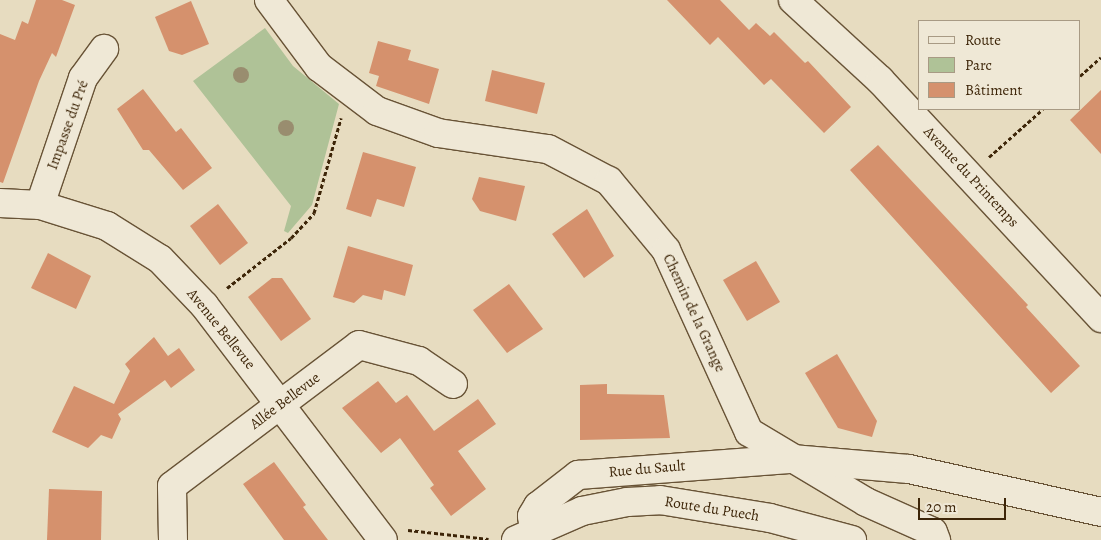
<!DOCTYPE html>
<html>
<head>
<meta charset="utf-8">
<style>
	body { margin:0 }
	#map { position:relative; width:1101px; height:540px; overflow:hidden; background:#e7dcc0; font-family:Alegreya,serif }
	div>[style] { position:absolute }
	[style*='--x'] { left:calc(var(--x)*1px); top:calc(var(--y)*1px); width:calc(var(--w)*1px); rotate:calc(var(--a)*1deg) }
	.green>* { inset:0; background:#afc297 }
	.building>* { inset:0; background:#d5916d }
	.path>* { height:3px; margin-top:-1.5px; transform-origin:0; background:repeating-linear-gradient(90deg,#3d2508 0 4px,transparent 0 6.5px) }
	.roads { filter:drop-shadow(1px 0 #685336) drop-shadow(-1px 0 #685336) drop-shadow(0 1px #685336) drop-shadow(0 -1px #685336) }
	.street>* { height:28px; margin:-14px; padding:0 14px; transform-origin:14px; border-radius:14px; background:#efe8d6 }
	.secondary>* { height:28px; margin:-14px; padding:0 14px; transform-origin:14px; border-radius:14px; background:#efe8d6 }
	.trees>* { width:16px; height:16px; margin:-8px; border-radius:50%; background:#998d6f }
	span { translate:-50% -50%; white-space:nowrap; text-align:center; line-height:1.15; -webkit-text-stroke:4px #efe8d6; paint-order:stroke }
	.street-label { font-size:15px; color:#3d2508 }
	.legend { position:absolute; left:918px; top:20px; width:162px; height:90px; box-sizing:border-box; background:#efe8d6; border:1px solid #a89a84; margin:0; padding:6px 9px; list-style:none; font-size:15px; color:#3d2508 }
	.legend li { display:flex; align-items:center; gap:10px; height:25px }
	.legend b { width:25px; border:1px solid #a89a84 }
	.scale { position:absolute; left:918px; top:498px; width:88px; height:22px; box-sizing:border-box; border:2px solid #3d2508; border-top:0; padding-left:6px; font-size:15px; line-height:18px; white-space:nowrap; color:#3d2508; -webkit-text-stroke:4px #efe8d6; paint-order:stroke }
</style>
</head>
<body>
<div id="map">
	<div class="green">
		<i style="clip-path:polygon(265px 28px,293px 66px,339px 104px,312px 205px,288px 233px,284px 231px,291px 206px,193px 81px)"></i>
	</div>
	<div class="building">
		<i style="clip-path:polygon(36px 0,62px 0,75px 5px,56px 57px,52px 53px,39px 81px,3px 183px,0 182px,0 34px,15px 40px,22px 21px,28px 24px)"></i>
		<i style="clip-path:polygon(667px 0,720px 0,749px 30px,756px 23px,770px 36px,774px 32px,805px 63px,808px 61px,851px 107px,824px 133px,771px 79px,764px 85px,718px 37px,710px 45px)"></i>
		<i style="clip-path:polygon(191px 1px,209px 44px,182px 55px,169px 51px,155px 17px)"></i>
		<i style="clip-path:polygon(378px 41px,411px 50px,408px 60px,439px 69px,429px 104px,376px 86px,379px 76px,369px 73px)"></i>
		<i style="clip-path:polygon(492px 70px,545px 83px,537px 114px,485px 101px)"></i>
		<i style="clip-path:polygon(143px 89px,176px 132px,181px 128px,212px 168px,183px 190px,149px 150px,143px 150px,117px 109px)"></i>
		<i style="clip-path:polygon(1101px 90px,1101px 154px,1070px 120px)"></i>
		<i style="clip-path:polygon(878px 145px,1028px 305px,1026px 307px,1080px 366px,1051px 393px,850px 170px)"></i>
		<i style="clip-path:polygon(363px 152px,416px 167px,404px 207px,377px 199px,371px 217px,346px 209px)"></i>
		<i style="clip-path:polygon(479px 177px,525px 186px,516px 221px,480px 211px,472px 199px)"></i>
		<i style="clip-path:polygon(218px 204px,248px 243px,220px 265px,190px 226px)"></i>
		<i style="clip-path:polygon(587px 209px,614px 256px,584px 278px,552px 234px)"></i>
		<i style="clip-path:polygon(348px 246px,413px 265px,405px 296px,384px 290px,382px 300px,363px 295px,354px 303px,333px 297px)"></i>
		<i style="clip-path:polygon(48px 253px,91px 276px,76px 309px,31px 288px)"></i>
		<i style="clip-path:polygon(756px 261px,780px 302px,747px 321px,723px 280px)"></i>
		<i style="clip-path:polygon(272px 278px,282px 278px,311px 319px,281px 341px,248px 297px)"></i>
		<i style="clip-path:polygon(509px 284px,543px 329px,507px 353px,473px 310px)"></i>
		<i style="clip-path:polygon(154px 337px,168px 356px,179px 348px,195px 370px,171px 388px,165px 380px,118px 414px,121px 419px,112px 439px,101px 435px,88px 448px,52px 432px,74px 386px,114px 404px,130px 371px,125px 364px)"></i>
		<i style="clip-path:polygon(837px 354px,877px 421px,872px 437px,838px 428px,805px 373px)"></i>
		<i style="clip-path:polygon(378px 381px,396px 403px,407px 395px,434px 431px,478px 399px,496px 424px,458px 451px,486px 489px,451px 516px,430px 488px,434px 485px,400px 438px,381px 453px,342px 408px)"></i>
		<i style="clip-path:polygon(607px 384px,607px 394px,664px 395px,670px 438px,580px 440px,580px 385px)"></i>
		<i style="clip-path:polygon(274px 462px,306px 505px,303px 507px,328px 540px,284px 540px,243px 484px)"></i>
		<i style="clip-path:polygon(49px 489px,102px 491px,101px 540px,47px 540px)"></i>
	</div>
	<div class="path">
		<i style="--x:1080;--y:76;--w:28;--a:-42"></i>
		<i style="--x:989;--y:157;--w:72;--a:-41.6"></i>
		<i style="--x:227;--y:288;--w:81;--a:-38"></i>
		<i style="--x:291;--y:238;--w:34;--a:-47"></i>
		<i style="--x:314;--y:213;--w:99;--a:-74.1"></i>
		<i style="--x:408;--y:530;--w:81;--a:6.3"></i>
	</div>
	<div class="roads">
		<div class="street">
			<i style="--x:269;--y:0;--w:84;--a:53.3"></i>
			<i style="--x:319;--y:67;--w:73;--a:37.2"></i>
			<i style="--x:377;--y:111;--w:65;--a:19.8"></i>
			<i style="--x:438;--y:133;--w:111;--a:8.3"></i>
			<i style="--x:548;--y:149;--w:69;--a:27.7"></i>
			<i style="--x:609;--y:181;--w:89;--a:50.4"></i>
			<i style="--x:666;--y:250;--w:200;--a:65.5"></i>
			<i style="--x:749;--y:432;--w:136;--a:30.9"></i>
			<i style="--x:866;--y:502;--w:73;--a:24.1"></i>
			<i style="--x:933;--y:532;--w:9;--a:69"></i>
			<i style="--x:793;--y:0;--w:118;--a:42.6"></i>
			<i style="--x:880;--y:80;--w:325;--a:47.1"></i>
			<i style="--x:0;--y:203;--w:40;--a:2.9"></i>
			<i style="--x:40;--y:205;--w:70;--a:17.4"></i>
			<i style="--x:107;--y:226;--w:62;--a:31.9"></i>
			<i style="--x:160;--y:259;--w:64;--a:46.3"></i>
			<i style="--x:204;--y:305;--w:295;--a:52.7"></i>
			<i style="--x:40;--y:205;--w:134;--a:-71.3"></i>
			<i style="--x:83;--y:78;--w:36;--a:-54"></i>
			<i style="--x:534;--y:530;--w:14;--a:-98"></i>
			<i style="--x:532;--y:516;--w:12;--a:-59"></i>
			<i style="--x:538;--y:506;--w:51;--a:-37.8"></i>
			<i style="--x:578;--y:475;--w:215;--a:-4.3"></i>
			<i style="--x:792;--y:459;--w:117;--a:4.9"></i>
			<i style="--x:909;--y:469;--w:197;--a:12.6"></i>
			<i style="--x:173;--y:540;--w:54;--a:-91.1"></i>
			<i style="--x:172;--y:486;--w:234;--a:-37"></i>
			<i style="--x:359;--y:345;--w:62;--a:14.9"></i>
			<i style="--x:419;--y:361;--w:41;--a:34.1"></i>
		</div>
		<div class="secondary">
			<i style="--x:516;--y:540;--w:72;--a:-23.7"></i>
			<i style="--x:582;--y:511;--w:46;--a:-11.3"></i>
			<i style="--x:627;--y:502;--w:33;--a:-3"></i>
			<i style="--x:660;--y:500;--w:111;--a:9.3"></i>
			<i style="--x:770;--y:518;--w:85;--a:15"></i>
		</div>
	</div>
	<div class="trees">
		<i style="left:241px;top:75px"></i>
		<i style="left:286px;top:128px"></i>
	</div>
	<div class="street-label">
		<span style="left:68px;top:125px;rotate:-70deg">Impasse du Pré</span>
		<span style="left:971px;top:177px;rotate:47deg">Avenue du Printemps</span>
		<span style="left:694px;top:313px;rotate:65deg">Chemin de la Grange</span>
		<span style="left:221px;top:329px;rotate:51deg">Avenue Bellevue</span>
		<span style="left:285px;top:401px;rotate:-37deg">Allée Bellevue</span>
		<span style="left:647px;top:469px;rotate:-5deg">Rue du Sault</span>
		<span style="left:712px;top:509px;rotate:9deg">Route du Puech</span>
	</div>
	<ul class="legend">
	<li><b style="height:6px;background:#efe8d6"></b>Route</li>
	<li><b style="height:14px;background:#afc297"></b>Parc</li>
	<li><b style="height:14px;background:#d5916d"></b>Bâtiment</li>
	</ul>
	<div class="scale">20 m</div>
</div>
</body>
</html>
